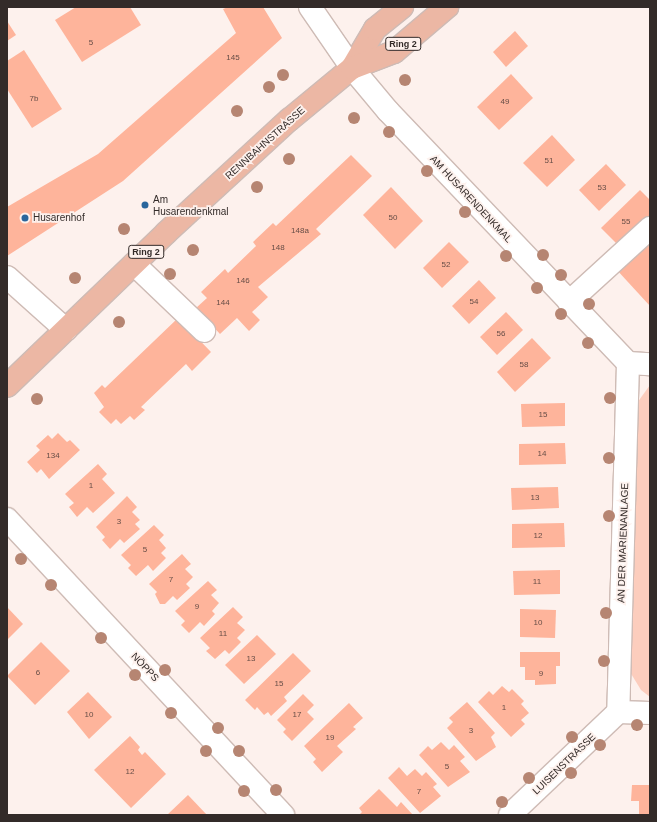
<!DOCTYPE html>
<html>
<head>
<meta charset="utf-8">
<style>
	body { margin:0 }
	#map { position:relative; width:657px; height:822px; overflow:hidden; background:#fdf1ed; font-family:Helvetica,sans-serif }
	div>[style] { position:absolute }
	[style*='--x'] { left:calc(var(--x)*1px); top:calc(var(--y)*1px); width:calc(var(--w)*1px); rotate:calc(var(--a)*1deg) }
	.green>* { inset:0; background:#fccdbd }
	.building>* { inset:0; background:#feb49b }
	.roads { filter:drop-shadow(1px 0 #cebbb5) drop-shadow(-1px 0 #cebbb5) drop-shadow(0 1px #cebbb5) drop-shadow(0 -1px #cebbb5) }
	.minor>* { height:22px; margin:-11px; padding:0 11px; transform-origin:11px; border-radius:11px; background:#fff }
	.major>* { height:22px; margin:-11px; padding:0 11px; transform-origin:11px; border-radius:11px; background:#ecb7a4 }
	.trees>* { width:12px; height:12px; margin:-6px; border-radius:50%; background:#b68572 }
	.dots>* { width:11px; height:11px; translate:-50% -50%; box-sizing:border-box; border:2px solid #fdf1ed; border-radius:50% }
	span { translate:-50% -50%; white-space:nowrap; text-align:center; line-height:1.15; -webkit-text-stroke:3.5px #fdf1ed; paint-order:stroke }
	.number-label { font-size:8px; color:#664d46 }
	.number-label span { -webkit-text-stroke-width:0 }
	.shield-label span { padding:1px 3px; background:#fdf1ed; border:1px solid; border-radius:3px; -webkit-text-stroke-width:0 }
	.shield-label { font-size:9px; color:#332b29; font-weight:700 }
	.street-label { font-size:10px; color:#332b29 }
	.poi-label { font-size:10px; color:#332b29 }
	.left { translate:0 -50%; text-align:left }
	.frame { position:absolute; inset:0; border:8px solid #332b29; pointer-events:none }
</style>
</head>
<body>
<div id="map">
	<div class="green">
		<i style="clip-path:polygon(650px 385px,650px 697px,641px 690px,630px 672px,637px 403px)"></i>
	</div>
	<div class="building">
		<i style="clip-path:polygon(76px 7px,130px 7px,141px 25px,82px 62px,55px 20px)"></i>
		<i style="clip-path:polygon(228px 7px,263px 7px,282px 38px,123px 181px,7px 256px,7px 207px,98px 154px,236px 33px,223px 9px)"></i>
		<i style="clip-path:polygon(7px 21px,16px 35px,7px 41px)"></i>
		<i style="clip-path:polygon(515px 31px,528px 46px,506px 67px,493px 52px)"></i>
		<i style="clip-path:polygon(24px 50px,62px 109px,32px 128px,7px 89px,7px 61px)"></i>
		<i style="clip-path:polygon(511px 74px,533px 98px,499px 130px,477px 107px)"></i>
		<i style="clip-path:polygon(552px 135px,575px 160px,547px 187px,523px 163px)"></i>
		<i style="clip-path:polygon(351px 155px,372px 176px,316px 229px,321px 234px,258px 287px,268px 297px,252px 312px,260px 320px,249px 331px,237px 318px,220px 334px,196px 308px,207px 298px,201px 292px,225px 269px,228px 273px,256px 246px,253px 242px,273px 223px,276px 226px)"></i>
		<i style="clip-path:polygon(606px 164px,626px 185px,599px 211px,579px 190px)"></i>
		<i style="clip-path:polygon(391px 187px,423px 221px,395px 249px,363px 215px)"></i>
		<i style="clip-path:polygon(640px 190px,650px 200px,650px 216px,619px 246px,601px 228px)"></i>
		<i style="clip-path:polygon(650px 237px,650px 306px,616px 269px)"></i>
		<i style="clip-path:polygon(449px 242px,469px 262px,442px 288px,423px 268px)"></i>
		<i style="clip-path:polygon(479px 280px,496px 298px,469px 324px,452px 306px)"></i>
		<i style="clip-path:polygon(506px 312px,523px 330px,497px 355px,480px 337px)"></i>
		<i style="clip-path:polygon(178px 318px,211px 352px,192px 371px,186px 364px,141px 407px,145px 410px,134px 420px,130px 416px,121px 424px,116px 419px,111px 424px,99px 412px,104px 407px,94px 393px,102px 385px,105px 388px)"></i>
		<i style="clip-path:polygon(532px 338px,551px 358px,515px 392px,497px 372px)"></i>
		<i style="clip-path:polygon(565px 403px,565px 426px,522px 427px,521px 404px)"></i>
		<i style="clip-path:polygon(58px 433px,67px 442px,70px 440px,80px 450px,49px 479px,41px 469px,37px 473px,27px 462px,40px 450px,36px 446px,48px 435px,52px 439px)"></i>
		<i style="clip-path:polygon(565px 443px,566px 464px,519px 465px,519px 444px)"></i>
		<i style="clip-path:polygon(98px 464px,107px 474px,102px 479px,115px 493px,93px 513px,87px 507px,77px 517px,69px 507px,74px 503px,65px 494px)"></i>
		<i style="clip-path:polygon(558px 487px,559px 508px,512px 510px,511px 488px)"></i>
		<i style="clip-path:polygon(127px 496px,137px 507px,132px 512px,140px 520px,135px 524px,140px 529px,124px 543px,120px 539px,110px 549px,102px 540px,105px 537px,96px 527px)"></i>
		<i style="clip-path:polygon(564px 523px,565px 547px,512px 548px,512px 524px)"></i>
		<i style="clip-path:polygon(154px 525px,164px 535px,159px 540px,166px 548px,161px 553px,166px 558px,153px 571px,148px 565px,136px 576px,128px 568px,131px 565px,121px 555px)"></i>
		<i style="clip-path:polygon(182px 554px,191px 564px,185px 569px,193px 577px,186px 584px,190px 588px,177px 600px,173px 596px,165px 604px,160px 604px,155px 594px,157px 592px,149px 584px)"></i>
		<i style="clip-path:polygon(560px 570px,560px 594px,514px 595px,513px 571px)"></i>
		<i style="clip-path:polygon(208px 581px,217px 590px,211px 595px,219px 603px,212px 611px,215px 614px,204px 626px,200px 622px,189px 633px,181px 625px,185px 621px,175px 611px)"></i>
		<i style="clip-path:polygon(7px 607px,23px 624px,7px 640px)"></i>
		<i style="clip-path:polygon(233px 607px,243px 617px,237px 623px,245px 630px,237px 638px,241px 642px,229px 654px,225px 650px,215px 659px,206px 651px,210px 648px,200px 638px)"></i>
		<i style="clip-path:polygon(520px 609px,556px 610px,555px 638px,520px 637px)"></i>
		<i style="clip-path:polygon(257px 635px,276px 654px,244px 684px,225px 665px)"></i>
		<i style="clip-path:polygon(41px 642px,70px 671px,35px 705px,7px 676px)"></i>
		<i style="clip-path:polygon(520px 652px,560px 652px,560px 666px,556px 666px,556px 684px,535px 685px,535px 680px,525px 680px,525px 667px,520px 667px)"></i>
		<i style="clip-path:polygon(293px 653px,311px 671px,284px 697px,287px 701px,271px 716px,268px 712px,264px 715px,257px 707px,255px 710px,245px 700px)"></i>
		<i style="clip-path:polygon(502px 686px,509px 692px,512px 689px,524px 701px,521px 704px,529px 713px,521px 720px,525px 724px,511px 737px,478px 702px,489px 691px,493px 695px)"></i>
		<i style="clip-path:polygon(88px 692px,112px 717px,89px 739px,67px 712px)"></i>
		<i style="clip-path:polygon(303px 694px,314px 705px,307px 712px,314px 719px,292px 741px,283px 732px,286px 729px,277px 720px)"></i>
		<i style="clip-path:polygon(467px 702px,495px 733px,491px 737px,496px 747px,476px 761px,447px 728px,453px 722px,449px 718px)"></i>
		<i style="clip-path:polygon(349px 703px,363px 718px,353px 727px,356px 729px,337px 746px,343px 752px,322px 772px,313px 762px,316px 759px,304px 746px)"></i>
		<i style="clip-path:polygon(130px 736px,140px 747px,138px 750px,142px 755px,145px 752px,166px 774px,131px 808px,94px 770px)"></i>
		<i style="clip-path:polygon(441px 742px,449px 750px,454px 745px,465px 757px,460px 761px,470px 772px,448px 787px,419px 755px,428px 746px,432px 750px)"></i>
		<i style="clip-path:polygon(399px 767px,407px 776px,415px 769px,422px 776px,426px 772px,437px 784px,433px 787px,441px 796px,420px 813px,388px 778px)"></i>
		<i style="clip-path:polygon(632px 785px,650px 785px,650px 815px,639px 815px,639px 801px,631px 801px)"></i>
		<i style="clip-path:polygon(379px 789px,397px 807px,401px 802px,413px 815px,359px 815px,362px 812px,359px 808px)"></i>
		<i style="clip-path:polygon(188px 795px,207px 815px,167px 815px)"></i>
	</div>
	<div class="roads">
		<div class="minor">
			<i style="--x:310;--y:7;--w:74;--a:55.5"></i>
			<i style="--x:352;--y:68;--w:56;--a:50.1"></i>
			<i style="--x:388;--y:111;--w:348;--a:46.4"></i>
			<i style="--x:134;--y:264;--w:97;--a:43.7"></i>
			<i style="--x:7;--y:277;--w:79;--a:41.9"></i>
			<i style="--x:569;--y:302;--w:110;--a:-42.4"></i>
			<i style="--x:628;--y:363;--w:349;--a:91.6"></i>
			<i style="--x:618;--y:712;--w:32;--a:2"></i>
			<i style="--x:628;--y:363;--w:22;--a:3"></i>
			<i style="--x:7;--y:519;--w:405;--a:47"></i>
			<i style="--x:510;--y:815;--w:149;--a:-43.6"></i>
		</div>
		<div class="major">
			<i style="--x:352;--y:68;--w:45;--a:-59.5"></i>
			<i style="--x:375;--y:29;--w:35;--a:-39"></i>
			<i style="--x:7;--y:386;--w:222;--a:-43.9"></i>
			<i style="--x:167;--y:232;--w:166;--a:-42.6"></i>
			<i style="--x:289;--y:120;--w:82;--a:-39.5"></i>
			<i style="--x:352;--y:68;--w:45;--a:-20.9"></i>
			<i style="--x:394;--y:52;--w:70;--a:-40.3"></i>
		</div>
	</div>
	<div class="trees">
		<i style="left:283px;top:75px"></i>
		<i style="left:405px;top:80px"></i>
		<i style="left:269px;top:87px"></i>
		<i style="left:237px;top:111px"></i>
		<i style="left:354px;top:118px"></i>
		<i style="left:389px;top:132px"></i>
		<i style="left:289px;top:159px"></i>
		<i style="left:427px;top:171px"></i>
		<i style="left:257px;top:187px"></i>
		<i style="left:465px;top:212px"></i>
		<i style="left:124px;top:229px"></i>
		<i style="left:193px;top:250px"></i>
		<i style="left:543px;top:255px"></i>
		<i style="left:506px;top:256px"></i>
		<i style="left:170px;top:274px"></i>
		<i style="left:561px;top:275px"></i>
		<i style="left:75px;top:278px"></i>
		<i style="left:537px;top:288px"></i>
		<i style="left:589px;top:304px"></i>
		<i style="left:561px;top:314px"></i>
		<i style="left:119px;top:322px"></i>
		<i style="left:588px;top:343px"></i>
		<i style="left:610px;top:398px"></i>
		<i style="left:37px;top:399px"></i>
		<i style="left:609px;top:458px"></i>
		<i style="left:609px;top:516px"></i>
		<i style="left:21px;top:559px"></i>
		<i style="left:51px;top:585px"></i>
		<i style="left:606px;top:613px"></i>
		<i style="left:101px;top:638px"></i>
		<i style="left:604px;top:661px"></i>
		<i style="left:165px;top:670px"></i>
		<i style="left:135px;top:675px"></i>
		<i style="left:171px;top:713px"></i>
		<i style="left:637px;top:725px"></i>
		<i style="left:218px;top:728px"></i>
		<i style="left:572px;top:737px"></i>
		<i style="left:600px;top:745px"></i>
		<i style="left:206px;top:751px"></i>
		<i style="left:239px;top:751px"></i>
		<i style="left:571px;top:773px"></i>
		<i style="left:529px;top:778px"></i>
		<i style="left:276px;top:790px"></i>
		<i style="left:244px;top:791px"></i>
		<i style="left:502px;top:802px"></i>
	</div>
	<div class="dots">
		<i style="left:145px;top:205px;background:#29659c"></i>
		<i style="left:25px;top:218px;background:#29659c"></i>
	</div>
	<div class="number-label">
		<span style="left:91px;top:43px">5</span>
		<span style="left:233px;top:58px">145</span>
		<span style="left:34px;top:99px">7b</span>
		<span style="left:505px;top:102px">49</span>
		<span style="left:549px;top:161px">51</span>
		<span style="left:602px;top:188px">53</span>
		<span style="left:393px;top:218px">50</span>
		<span style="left:626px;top:222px">55</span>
		<span style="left:300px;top:231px">148a</span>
		<span style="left:278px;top:248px">148</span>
		<span style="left:446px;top:265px">52</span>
		<span style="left:243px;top:281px">146</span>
		<span style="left:474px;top:302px">54</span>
		<span style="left:223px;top:303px">144</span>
		<span style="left:501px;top:334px">56</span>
		<span style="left:524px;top:365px">58</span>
		<span style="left:543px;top:415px">15</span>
		<span style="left:542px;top:454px">14</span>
		<span style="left:53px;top:456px">134</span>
		<span style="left:91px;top:486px">1</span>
		<span style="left:535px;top:498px">13</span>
		<span style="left:119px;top:522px">3</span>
		<span style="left:538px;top:536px">12</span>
		<span style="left:145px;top:550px">5</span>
		<span style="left:171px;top:580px">7</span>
		<span style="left:537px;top:582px">11</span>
		<span style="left:197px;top:607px">9</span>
		<span style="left:538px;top:623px">10</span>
		<span style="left:223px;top:634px">11</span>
		<span style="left:251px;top:659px">13</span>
		<span style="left:38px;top:673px">6</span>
		<span style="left:541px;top:674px">9</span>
		<span style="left:279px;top:684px">15</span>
		<span style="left:504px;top:708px">1</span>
		<span style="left:89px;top:715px">10</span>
		<span style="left:297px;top:715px">17</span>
		<span style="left:471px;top:731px">3</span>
		<span style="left:330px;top:738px">19</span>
		<span style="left:447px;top:767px">5</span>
		<span style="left:130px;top:772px">12</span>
		<span style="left:419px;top:792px">7</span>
	</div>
	<div class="shield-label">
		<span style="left:403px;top:44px">Ring 2</span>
		<span style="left:146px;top:252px">Ring 2</span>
	</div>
	<div class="street-label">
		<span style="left:265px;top:143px;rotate:-42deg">RENNBAHNSTRASSE</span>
		<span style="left:471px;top:199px;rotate:47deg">AM HUSARENDENKMAL</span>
		<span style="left:623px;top:543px;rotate:-88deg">AN DER MARIENANLAGE</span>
		<span style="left:145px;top:667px;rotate:47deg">NÖPPS</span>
		<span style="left:564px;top:764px;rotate:-44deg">LUISENSTRASSE</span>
	</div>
	<div class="poi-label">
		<span class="left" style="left:153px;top:205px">Am<br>Husarendenkmal</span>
		<span class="left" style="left:33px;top:218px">Husarenhof</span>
	</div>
	<div class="frame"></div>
</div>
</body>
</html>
